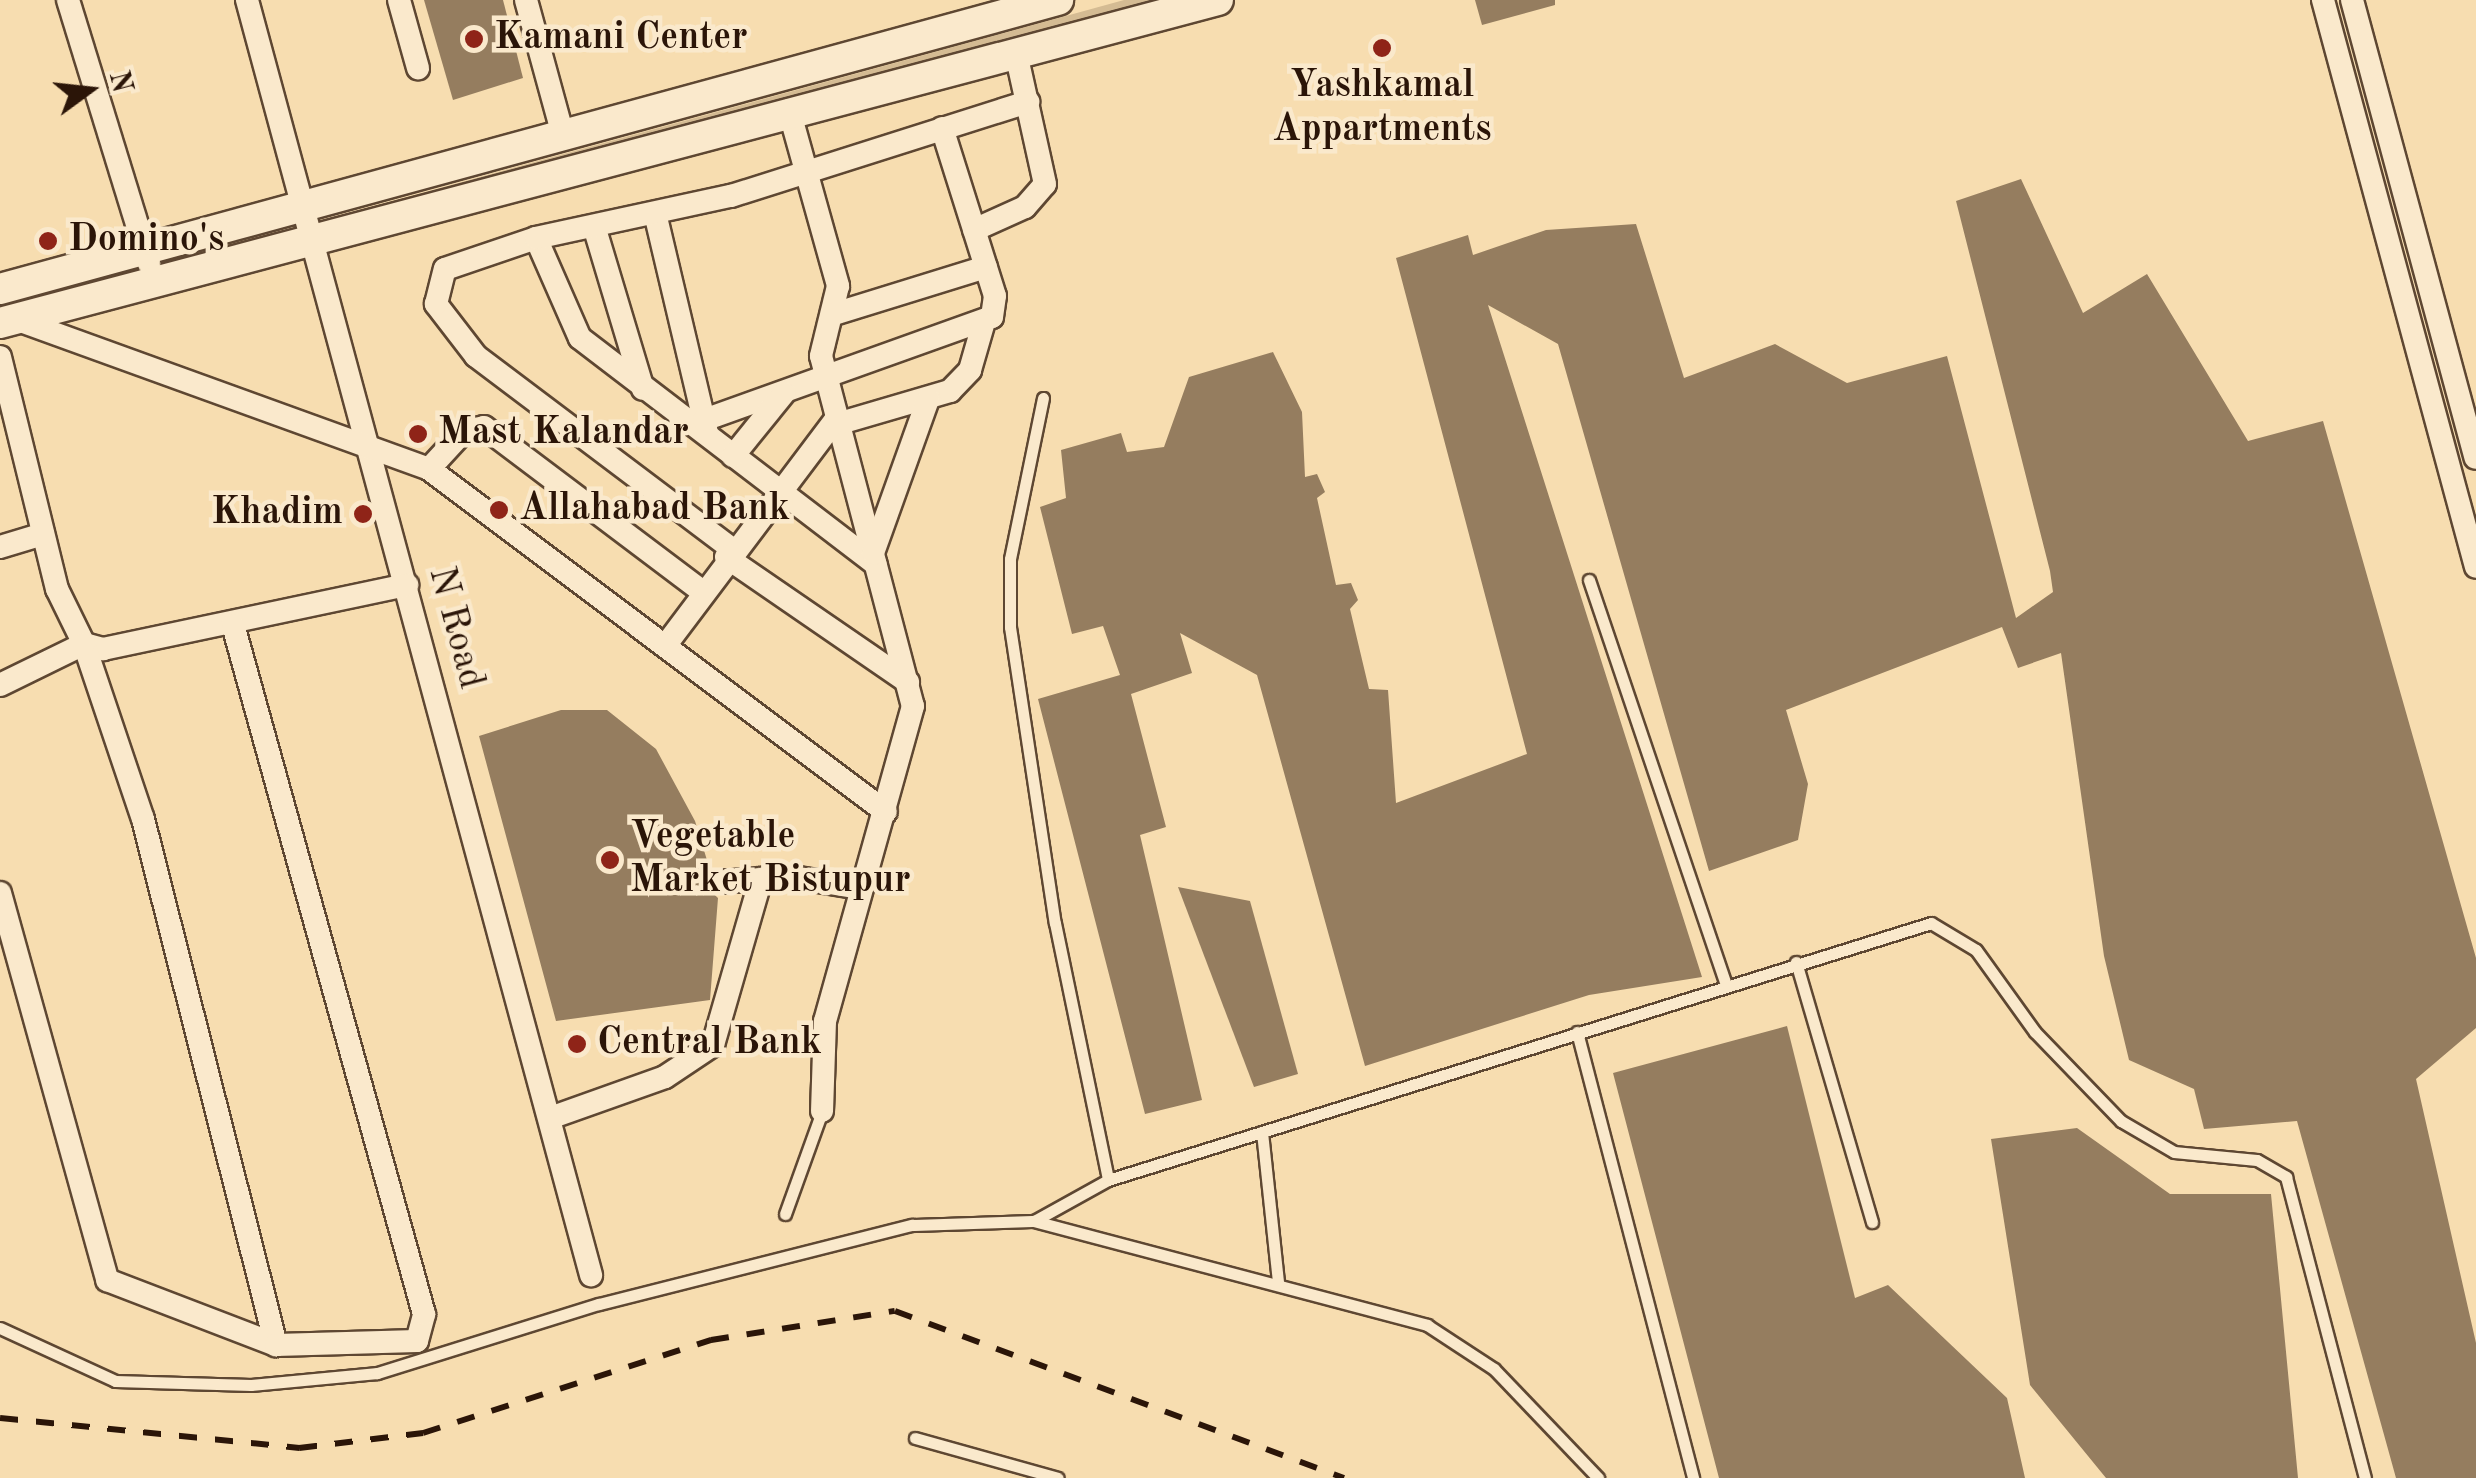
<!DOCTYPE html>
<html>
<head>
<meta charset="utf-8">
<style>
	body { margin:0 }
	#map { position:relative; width:2476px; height:1478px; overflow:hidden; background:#f7ddb0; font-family:"Old Standard TT",serif }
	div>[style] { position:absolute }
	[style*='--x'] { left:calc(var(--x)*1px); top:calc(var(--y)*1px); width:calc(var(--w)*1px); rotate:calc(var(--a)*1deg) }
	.green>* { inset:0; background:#d4bb93 }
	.building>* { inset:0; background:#957d5f }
	.roads { filter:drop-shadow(2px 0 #5e4732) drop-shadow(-2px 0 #5e4732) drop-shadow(0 2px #5e4732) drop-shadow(0 -2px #5e4732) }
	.lane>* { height:11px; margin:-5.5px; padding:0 5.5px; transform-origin:5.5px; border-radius:5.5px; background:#fae9cc }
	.street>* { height:22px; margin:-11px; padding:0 11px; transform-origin:11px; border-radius:11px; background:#fae9cc }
	.secondary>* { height:30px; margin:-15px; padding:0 15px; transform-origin:15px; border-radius:15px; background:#fae9cc }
	.rail>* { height:6px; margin-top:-3px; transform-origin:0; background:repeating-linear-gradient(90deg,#2b1508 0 18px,transparent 0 36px) }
	.dots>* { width:28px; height:28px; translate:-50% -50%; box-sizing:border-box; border:5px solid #fae9cc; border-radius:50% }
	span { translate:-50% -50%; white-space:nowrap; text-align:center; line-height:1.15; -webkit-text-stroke:9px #fae9cc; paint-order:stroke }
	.poi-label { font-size:38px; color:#2b1508; font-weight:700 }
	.left { translate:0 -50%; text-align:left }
	.right { translate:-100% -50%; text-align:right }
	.street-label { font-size:38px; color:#2b1508 }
	.north { position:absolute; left:40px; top:40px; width:100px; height:100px; -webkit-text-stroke:8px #fae9cc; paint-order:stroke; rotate:75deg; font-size:28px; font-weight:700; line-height:40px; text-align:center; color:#2b1508 }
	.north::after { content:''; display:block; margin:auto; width:35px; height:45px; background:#2b1508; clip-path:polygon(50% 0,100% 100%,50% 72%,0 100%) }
</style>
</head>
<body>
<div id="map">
	<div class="green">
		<i style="clip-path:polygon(1124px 0,1174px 0,332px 228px,331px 218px)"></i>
	</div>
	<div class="building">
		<i style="clip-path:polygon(424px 0,503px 0,523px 78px,453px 100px)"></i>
		<i style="clip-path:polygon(1475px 0,1555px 0,1555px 5px,1482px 25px)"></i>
		<i style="clip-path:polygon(2021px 179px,2083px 313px,2147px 274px,2248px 441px,2323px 421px,2476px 958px,2476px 1028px,2416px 1079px,2476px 1343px,2476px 1478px,2396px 1478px,2297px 1121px,2204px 1129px,2194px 1089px,2129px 1060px,2104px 956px,2061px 653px,2018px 668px,2002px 627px,1786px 710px,1808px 784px,1798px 840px,1709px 871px,1558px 344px,1488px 305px,1702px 977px,1589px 995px,1365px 1066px,1257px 675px,1180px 633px,1192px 673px,1131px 694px,1166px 827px,1140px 835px,1202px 1100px,1145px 1114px,1038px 699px,1120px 675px,1103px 626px,1072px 634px,1040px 507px,1066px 498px,1061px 450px,1121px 433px,1127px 452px,1164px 447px,1189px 377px,1273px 352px,1302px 412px,1305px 477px,1317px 474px,1325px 492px,1317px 498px,1336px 585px,1351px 583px,1358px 600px,1350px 609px,1369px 689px,1388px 690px,1396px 803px,1527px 754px,1396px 258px,1468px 235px,1473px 255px,1546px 230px,1636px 224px,1684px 378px,1775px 344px,1847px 383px,1947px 356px,2016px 618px,2053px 592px,2050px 571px,1956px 201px)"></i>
		<i style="clip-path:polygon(561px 710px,607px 710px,656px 749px,695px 821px,710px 870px,703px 884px,718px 898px,710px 1000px,556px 1021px,479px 736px)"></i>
		<i style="clip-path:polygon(1178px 887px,1250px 901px,1298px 1074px,1254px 1087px)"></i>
		<i style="clip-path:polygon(1787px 1026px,1855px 1298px,1888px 1285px,2007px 1398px,2025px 1478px,1719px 1478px,1613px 1073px)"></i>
		<i style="clip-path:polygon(2077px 1128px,2170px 1194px,2271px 1194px,2298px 1478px,2106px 1478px,2030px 1385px,1991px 1139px)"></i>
	</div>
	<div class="roads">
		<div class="lane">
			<i style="--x:1043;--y:398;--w:164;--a:101.6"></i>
			<i style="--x:1010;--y:559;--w:68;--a:90"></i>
			<i style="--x:1010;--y:627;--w:299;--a:81.4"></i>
			<i style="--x:1055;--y:923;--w:262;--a:78.3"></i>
			<i style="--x:1589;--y:580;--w:427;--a:71.3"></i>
			<i style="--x:1796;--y:962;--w:271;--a:73.7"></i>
			<i style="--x:1577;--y:1032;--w:461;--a:75.4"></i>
			<i style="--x:1262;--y:1132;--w:151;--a:83.9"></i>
			<i style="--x:785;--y:1214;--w:109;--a:-70.2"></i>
			<i style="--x:1034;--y:1221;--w:85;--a:-29"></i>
			<i style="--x:1108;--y:1180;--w:862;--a:-17.34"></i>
			<i style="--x:1931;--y:923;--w:52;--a:31"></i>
			<i style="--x:1976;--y:950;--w:101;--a:54.3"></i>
			<i style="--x:2035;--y:1032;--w:124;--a:46"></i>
			<i style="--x:2121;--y:1121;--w:61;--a:30.3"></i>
			<i style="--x:2174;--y:1152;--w:83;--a:5.5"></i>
			<i style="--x:2257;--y:1160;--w:34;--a:30"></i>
			<i style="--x:2286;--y:1177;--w:311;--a:75.3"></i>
			<i style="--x:0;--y:1328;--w:127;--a:24.7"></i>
			<i style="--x:115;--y:1381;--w:136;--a:1.7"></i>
			<i style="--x:251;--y:1385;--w:127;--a:-5.4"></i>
			<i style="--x:377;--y:1373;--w:232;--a:-17.3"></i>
			<i style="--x:599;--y:1304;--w:323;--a:-14.2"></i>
			<i style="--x:912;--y:1225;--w:122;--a:-1.9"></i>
			<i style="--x:1034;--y:1221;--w:407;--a:14.8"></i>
			<i style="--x:1427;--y:1325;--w:80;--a:33.3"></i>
			<i style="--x:1494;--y:1369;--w:151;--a:46.3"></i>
			<i style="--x:915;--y:1438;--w:148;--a:15.6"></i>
		</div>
		<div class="street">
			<i style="--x:68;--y:0;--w:276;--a:72.9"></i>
			<i style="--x:247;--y:0;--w:1321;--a:74.9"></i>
			<i style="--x:399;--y:0;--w:71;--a:74.4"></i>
			<i style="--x:526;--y:0;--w:137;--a:74.7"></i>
			<i style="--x:2323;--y:0;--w:587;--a:74.9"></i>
			<i style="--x:2352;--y:0;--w:474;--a:74.9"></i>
			<i style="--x:789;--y:110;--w:183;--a:74.4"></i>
			<i style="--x:838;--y:286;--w:72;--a:103.7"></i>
			<i style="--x:821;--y:356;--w:362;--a:75.3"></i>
			<i style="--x:913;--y:706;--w:327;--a:105.6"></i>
			<i style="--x:825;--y:1021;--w:90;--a:91.9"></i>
			<i style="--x:655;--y:213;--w:226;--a:76.7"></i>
			<i style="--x:594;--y:226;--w:170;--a:73.3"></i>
			<i style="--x:974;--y:230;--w:56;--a:-24.3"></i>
			<i style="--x:1025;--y:207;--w:30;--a:-49"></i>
			<i style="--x:1045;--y:184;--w:134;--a:-102.5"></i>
			<i style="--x:536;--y:238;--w:109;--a:66.3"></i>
			<i style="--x:580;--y:338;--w:372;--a:37.4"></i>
			<i style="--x:834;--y:314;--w:159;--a:-17.2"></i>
			<i style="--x:15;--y:319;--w:440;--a:19.9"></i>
			<i style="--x:429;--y:469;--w:571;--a:36.89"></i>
			<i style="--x:0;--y:357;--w:239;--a:76.2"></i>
			<i style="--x:57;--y:589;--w:61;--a:63.9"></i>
			<i style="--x:84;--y:644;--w:20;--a:15"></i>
			<i style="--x:103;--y:649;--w:311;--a:-11.9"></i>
			<i style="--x:704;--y:420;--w:306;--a:-19.7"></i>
			<i style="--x:992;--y:317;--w:21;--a:-82"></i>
			<i style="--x:995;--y:296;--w:176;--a:-107.5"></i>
			<i style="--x:837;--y:424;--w:118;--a:-16.3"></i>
			<i style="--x:950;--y:391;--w:29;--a:-46"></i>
			<i style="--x:970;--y:370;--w:47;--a:-73.9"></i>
			<i style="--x:733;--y:456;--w:81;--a:-51"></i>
			<i style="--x:429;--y:469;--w:52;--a:-47.4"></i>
			<i style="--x:464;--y:431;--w:20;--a:-11"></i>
			<i style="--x:484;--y:427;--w:274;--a:37"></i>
			<i style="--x:0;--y:547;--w:45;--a:-16.8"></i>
			<i style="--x:732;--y:549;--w:321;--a:-143"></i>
			<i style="--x:476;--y:356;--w:66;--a:-127.6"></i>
			<i style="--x:436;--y:304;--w:36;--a:-76"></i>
			<i style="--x:445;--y:269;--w:96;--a:-18.8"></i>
			<i style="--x:536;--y:238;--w:199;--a:-12.2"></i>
			<i style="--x:731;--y:196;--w:312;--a:-17.6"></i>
			<i style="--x:873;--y:553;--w:164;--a:-70.3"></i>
			<i style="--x:726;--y:557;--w:221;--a:34.5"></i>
			<i style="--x:84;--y:644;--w:185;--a:71.4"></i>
			<i style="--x:143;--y:819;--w:543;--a:75.81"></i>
			<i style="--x:665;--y:646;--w:284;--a:-53"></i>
			<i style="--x:0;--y:685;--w:93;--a:-26"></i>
			<i style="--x:718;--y:882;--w:75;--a:-3.8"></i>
			<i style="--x:793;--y:877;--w:69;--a:9.2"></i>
			<i style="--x:0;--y:893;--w:402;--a:74.5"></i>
			<i style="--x:107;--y:1280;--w:181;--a:21"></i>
			<i style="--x:276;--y:1345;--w:141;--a:-1.6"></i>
			<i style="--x:417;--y:1341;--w:28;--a:-75"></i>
			<i style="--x:424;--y:1314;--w:715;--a:-105.49"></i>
			<i style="--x:550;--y:1118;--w:122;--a:-19.6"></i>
			<i style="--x:665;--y:1077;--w:58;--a:-33.7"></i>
			<i style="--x:713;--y:1045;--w:173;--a:-73.9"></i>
		</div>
		<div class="secondary">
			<i style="--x:0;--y:289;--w:1097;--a:-15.28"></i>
			<i style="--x:0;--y:323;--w:1260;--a:-14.85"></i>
		</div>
	</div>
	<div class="rail">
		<i style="--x:0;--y:1418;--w:301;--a:5.7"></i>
		<i style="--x:299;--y:1448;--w:125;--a:-6.9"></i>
		<i style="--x:423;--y:1433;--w:303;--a:-17.9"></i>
		<i style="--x:711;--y:1340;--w:186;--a:-9"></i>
		<i style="--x:895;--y:1311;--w:479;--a:20.4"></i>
	</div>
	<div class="dots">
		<i style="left:474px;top:39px;background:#8f2418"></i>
		<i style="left:1382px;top:48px;background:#8f2418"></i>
		<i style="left:48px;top:241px;background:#8f2418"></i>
		<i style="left:418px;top:434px;background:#8f2418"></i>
		<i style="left:499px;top:510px;background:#8f2418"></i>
		<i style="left:363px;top:514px;background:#8f2418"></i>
		<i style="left:610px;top:860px;background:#8f2418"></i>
		<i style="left:577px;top:1044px;background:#8f2418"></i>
	</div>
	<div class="poi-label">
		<span class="left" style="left:494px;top:39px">Kamani Center</span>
		<span style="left:1382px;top:109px">Yashkamal<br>Appartments</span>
		<span class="left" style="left:68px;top:241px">Domino's</span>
		<span class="left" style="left:438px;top:434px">Mast Kalandar</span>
		<span class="left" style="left:519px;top:510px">Allahabad Bank</span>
		<span class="right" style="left:343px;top:514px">Khadim</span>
		<span class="left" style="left:630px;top:860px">Vegetable<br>Market Bistupur</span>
		<span class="left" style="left:597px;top:1044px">Central Bank</span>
	</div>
	<div class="street-label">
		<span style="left:455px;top:628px;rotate:75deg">N Road</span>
	</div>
	<div class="north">N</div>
</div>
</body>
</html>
